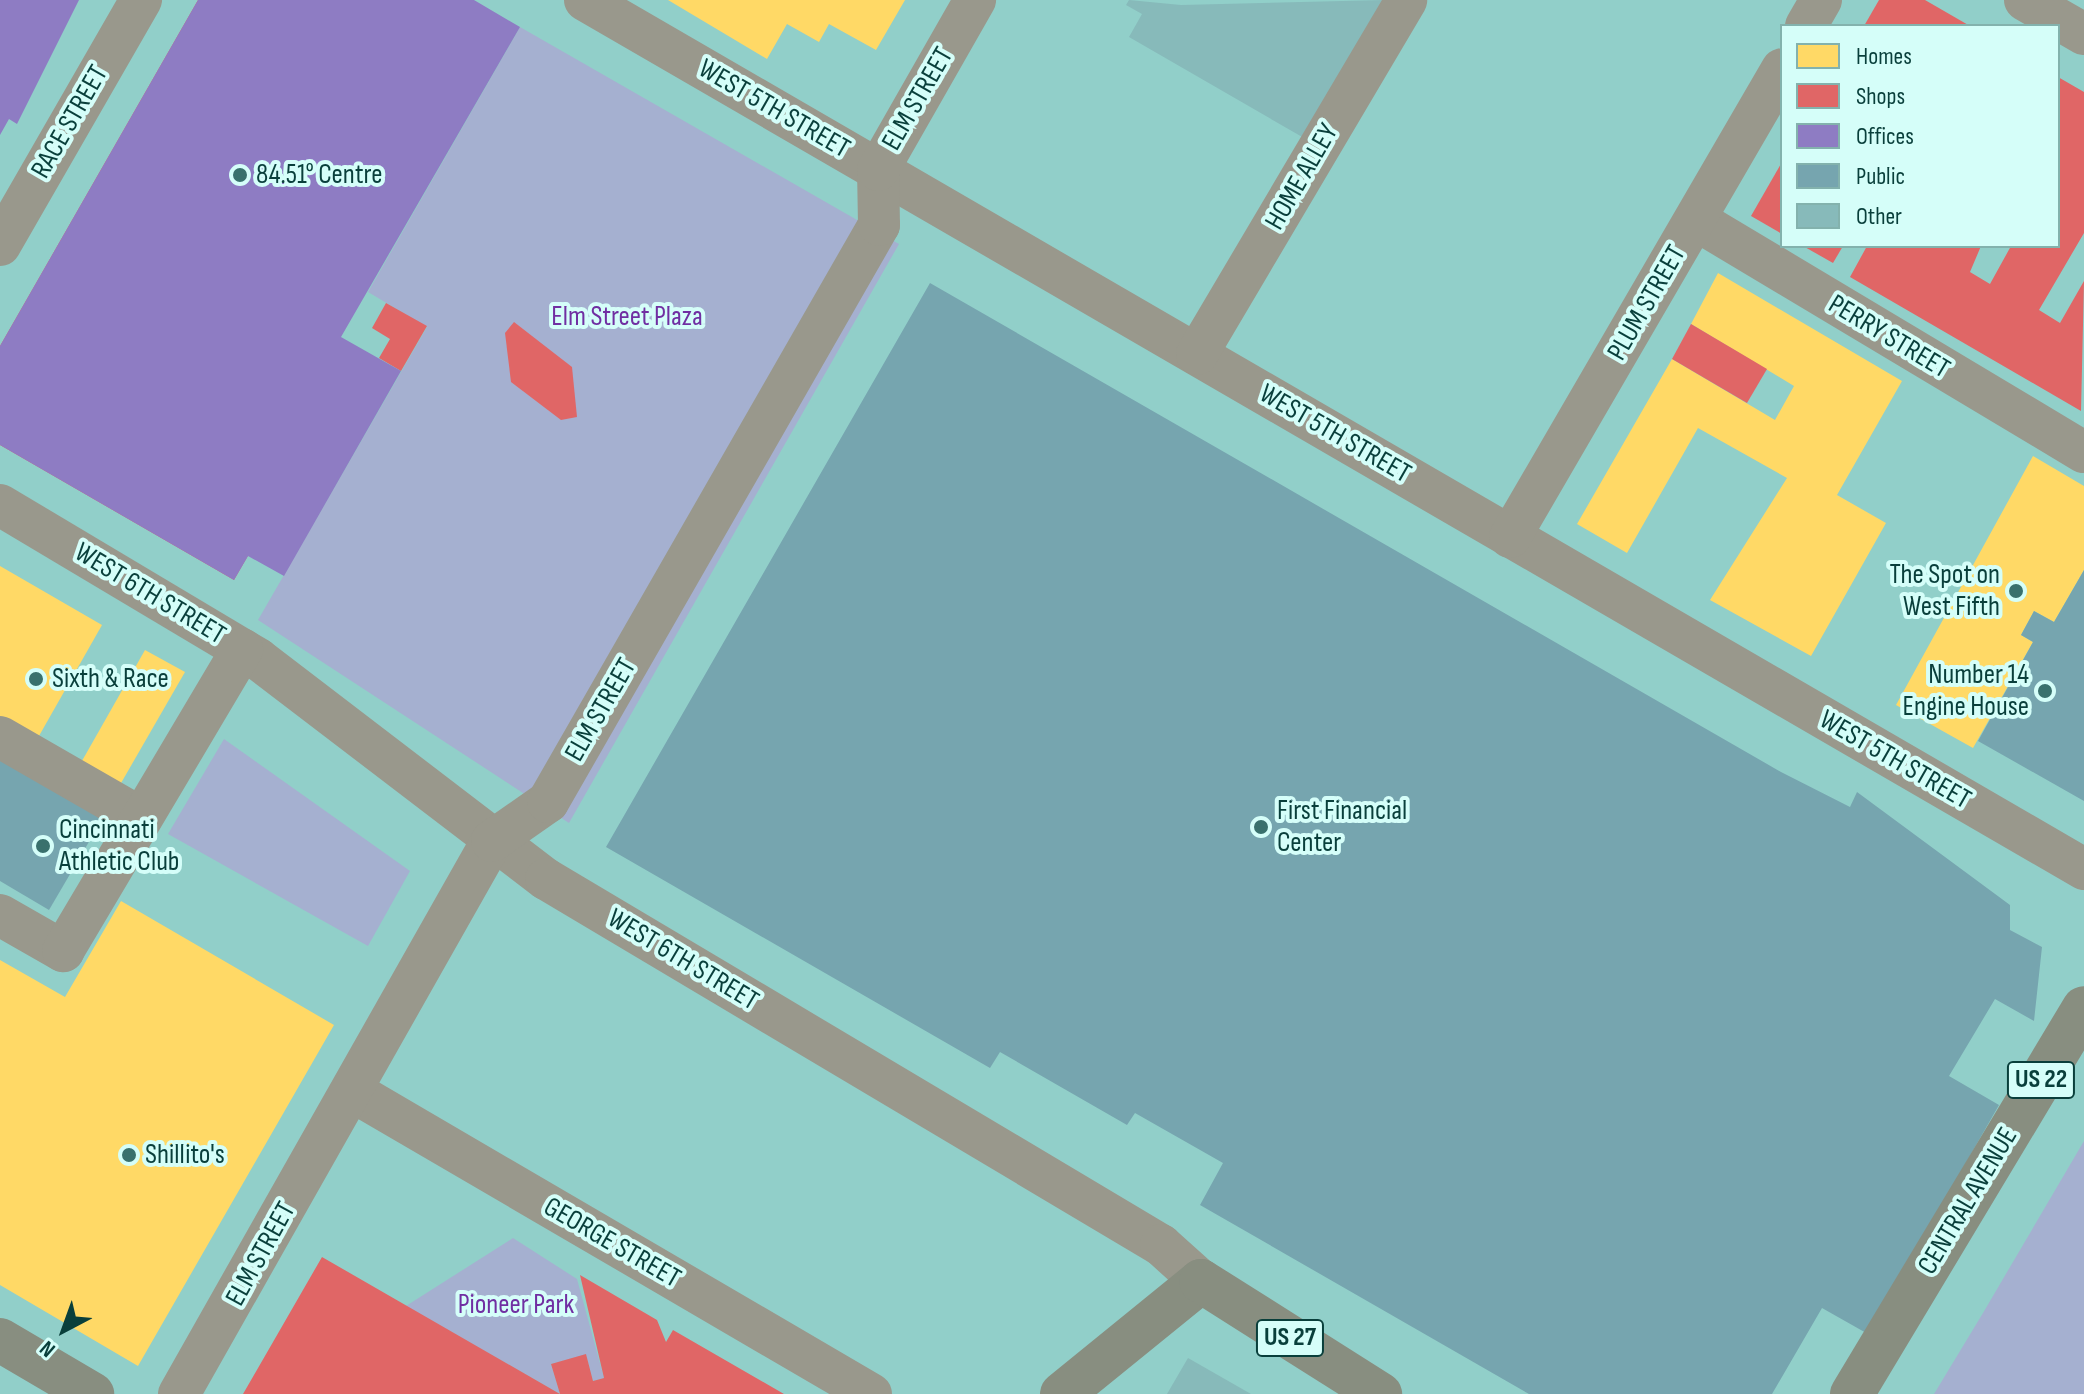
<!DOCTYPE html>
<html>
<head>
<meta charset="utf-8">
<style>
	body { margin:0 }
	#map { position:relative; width:2084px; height:1394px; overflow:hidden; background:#91cfc9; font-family:"Sofia Sans Condensed",sans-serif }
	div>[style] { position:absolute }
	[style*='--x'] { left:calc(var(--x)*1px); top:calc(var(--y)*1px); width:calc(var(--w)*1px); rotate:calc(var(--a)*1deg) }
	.green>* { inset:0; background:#a5b0d0 }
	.homes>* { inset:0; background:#ffd966 }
	.shops>* { inset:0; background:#e06666 }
	.offices>* { inset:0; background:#8e7cc3 }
	.public>* { inset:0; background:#76a5af }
	.building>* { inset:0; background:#87baba }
	.minor>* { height:42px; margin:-21px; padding:0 21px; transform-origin:21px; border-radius:21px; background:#99988c }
	.major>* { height:44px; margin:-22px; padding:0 22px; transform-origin:22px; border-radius:22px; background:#888e80 }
	.dots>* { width:22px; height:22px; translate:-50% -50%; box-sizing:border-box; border:4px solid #d5fef9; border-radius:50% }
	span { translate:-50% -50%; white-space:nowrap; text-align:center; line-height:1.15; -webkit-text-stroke:8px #d5fef9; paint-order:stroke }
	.shield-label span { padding:2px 6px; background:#d5fef9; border:2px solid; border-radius:6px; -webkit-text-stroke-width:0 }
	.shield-label { font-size:26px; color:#093f3b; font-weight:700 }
	.street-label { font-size:28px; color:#093f3b }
	.poi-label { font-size:28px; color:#093f3b }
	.left { translate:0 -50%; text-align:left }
	.right { translate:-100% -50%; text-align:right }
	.park-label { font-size:28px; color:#702fa2 }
	.legend { position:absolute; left:1780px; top:24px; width:280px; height:224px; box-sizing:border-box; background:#d5fef9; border:2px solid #83b2ad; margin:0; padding:10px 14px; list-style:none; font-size:24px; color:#093f3b }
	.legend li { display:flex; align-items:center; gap:16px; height:40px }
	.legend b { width:40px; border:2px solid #83b2ad }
	.north { position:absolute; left:24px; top:1290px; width:80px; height:80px; -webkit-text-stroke:6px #d5fef9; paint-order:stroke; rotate:221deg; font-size:22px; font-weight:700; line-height:32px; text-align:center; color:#093f3b }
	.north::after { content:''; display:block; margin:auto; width:28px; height:36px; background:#093f3b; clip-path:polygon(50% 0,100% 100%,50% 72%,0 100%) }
</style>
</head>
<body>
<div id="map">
	<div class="green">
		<i style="clip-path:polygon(520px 27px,899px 244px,569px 823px,258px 620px,427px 327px,368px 292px)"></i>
		<i style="clip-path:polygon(224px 739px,410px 871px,368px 946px,168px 834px)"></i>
		<i style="clip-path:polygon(2084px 1141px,2084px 1394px,1934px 1394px,1983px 1313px)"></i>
		<i style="clip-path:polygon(513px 1238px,577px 1279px,604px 1378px,593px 1381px,586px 1355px,551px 1364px,560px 1394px,406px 1306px)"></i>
	</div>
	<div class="homes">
		<i style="clip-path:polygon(668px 0,905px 0,876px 50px,829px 24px,819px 42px,787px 24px,767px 59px)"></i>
		<i style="clip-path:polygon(1718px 273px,1902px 381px,1837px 495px,1886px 523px,1811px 656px,1710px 600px,1787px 478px,1698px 428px,1627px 553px,1577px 524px,1672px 359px,1775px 420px,1794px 386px,1691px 324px)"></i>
		<i style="clip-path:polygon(2033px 456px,2084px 486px,2084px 570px,2054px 622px,2034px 611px,2021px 635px,2033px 642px,1973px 748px,1896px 705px)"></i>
		<i style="clip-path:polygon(0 566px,102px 625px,31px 750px,0 732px)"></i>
		<i style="clip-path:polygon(145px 650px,185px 672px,113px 797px,74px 775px)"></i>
		<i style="clip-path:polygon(121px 901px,334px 1025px,138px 1366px,0 1285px,0 960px,65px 997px)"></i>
	</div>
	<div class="shops">
		<i style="clip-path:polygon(198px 0,481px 4px,280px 354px,343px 390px,234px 580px,0 445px,0 346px)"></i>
		<i style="clip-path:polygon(1879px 0,1925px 0,1970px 26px,1864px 26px)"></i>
		<i style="clip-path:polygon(2058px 77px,2084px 92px,2084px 233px,2039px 310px,2060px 323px,2084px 281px,2081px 411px,1850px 277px,1867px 246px,1981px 246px,1970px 272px,1990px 284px,2011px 246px,2058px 246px)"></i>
		<i style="clip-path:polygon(1782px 162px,1782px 234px,1751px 216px)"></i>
		<i style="clip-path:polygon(1803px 246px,1843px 246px,1833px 263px)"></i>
		<i style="clip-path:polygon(386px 303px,427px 326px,401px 371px,379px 358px,390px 339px,372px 328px)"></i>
		<i style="clip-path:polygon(514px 322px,572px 367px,577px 417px,561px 420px,511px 382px,505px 333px)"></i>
		<i style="clip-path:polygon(1691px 324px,1767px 369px,1747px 403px,1672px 359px)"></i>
		<i style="clip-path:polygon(322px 1257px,560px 1394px,551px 1364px,586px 1354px,593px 1381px,604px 1378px,580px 1275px,657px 1320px,666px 1342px,673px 1330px,784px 1394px,243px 1394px)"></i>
	</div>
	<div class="offices">
		<i style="clip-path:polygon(0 0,79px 0,17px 124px,9px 119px,0 135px)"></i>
		<i style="clip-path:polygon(198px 0,474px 0,520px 27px,341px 337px,401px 371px,284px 576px,248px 556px,234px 580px,0 445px,0 346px)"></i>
	</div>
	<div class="public">
		<i style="clip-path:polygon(930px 283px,1781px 772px,1850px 807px,1857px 792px,2010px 905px,2010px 930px,2042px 947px,2034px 1021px,1995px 999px,1949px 1076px,1999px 1105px,1868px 1334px,1822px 1308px,1772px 1394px,1529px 1394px,1200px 1205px,1223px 1163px,1135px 1113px,1127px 1125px,1000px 1052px,990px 1068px,606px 847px)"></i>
		<i style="clip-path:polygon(2084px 570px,2084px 801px,1978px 741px,2033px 642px,2021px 635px,2034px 611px,2054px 622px)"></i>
		<i style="clip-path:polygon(0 749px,107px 811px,49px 910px,0 881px)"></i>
	</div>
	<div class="building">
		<i style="clip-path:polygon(1129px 0,1181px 5px,1384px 0,1304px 138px,1129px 37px,1142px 14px,1126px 5px)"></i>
		<i style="clip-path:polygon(1188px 1358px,1251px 1394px,1167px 1394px)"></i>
	</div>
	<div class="minor">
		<i style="--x:585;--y:0;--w:1733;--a:30.1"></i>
		<i style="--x:2025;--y:0;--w:68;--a:30"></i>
		<i style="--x:1806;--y:26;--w:30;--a:-60"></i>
		<i style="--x:1696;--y:220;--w:452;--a:30.9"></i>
		<i style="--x:0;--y:245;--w:283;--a:-60.1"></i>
		<i style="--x:1197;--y:354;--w:411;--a:-59.4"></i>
		<i style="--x:0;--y:505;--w:300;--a:30.8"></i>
		<i style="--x:258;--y:659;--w:362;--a:37.4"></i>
		<i style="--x:546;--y:879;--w:716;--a:30.76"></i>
		<i style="--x:1161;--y:1245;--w:54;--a:42"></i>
		<i style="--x:1510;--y:537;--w:541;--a:-59.83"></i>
		<i style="--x:0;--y:737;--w:163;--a:29.9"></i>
		<i style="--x:0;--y:915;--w:73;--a:29.7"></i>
		<i style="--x:63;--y:951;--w:351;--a:-59.3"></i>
		<i style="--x:352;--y:1091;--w:601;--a:30.28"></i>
		<i style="--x:179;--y:1394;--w:635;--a:-60.49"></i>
		<i style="--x:492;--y:841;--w:68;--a:-34.9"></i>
		<i style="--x:548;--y:802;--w:665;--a:-60.16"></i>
		<i style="--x:879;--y:225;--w:55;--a:-91"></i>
		<i style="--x:878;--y:170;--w:196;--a:-60.3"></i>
	</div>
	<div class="major">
		<i style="--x:0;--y:1340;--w:107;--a:30.4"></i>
		<i style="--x:1062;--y:1394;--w:179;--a:-39.1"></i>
		<i style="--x:1201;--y:1281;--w:212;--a:32.3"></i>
		<i style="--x:1852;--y:1394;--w:450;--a:-59"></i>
	</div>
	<div class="dots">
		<i style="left:240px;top:175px;background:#39716d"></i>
		<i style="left:2016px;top:591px;background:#39716d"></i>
		<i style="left:36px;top:679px;background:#39716d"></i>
		<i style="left:2045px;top:691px;background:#39716d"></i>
		<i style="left:1261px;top:827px;background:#39716d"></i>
		<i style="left:43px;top:846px;background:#39716d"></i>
		<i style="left:129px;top:1155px;background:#39716d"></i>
	</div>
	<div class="shield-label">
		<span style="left:2041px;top:1080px">US 22</span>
		<span style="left:1290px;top:1338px">US 27</span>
	</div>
	<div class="street-label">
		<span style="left:918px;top:99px;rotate:-60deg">ELM STREET</span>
		<span style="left:774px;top:109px;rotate:30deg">WEST 5TH STREET</span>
		<span style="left:70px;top:122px;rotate:-60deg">RACE STREET</span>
		<span style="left:1302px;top:177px;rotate:-60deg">HOME ALLEY</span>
		<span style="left:1647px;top:303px;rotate:-60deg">PLUM STREET</span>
		<span style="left:1889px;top:337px;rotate:31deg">PERRY STREET</span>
		<span style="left:1335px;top:434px;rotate:30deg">WEST 5TH STREET</span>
		<span style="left:150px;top:594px;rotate:31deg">WEST 6TH STREET</span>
		<span style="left:601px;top:710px;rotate:-60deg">ELM STREET</span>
		<span style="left:1895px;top:760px;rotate:30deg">WEST 5TH STREET</span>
		<span style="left:683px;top:960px;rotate:31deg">WEST 6TH STREET</span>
		<span style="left:1968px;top:1201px;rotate:-59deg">CENTRAL AVENUE</span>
		<span style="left:612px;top:1243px;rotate:30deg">GEORGE STREET</span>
		<span style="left:261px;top:1254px;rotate:-61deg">ELM STREET</span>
	</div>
	<div class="poi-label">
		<span class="left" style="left:256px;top:175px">84.51° Centre</span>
		<span class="right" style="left:2000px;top:591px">The Spot on<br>West Fifth</span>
		<span class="right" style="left:2029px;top:691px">Number 14<br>Engine House</span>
		<span class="left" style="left:52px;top:679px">Sixth &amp; Race</span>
		<span class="left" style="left:1277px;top:827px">First Financial<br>Center</span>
		<span class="left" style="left:59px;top:846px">Cincinnati<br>Athletic Club</span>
		<span class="left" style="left:145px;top:1155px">Shillito's</span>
	</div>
	<div class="park-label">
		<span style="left:627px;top:317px">Elm Street Plaza</span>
		<span style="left:516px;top:1305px">Pioneer Park</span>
	</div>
	<ul class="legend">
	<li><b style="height:22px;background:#ffd966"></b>Homes</li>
	<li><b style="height:22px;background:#e06666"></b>Shops</li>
	<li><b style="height:22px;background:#8e7cc3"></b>Offices</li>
	<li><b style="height:22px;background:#76a5af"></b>Public</li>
	<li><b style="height:22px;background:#87baba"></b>Other</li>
	</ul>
	<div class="north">N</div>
</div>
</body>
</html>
